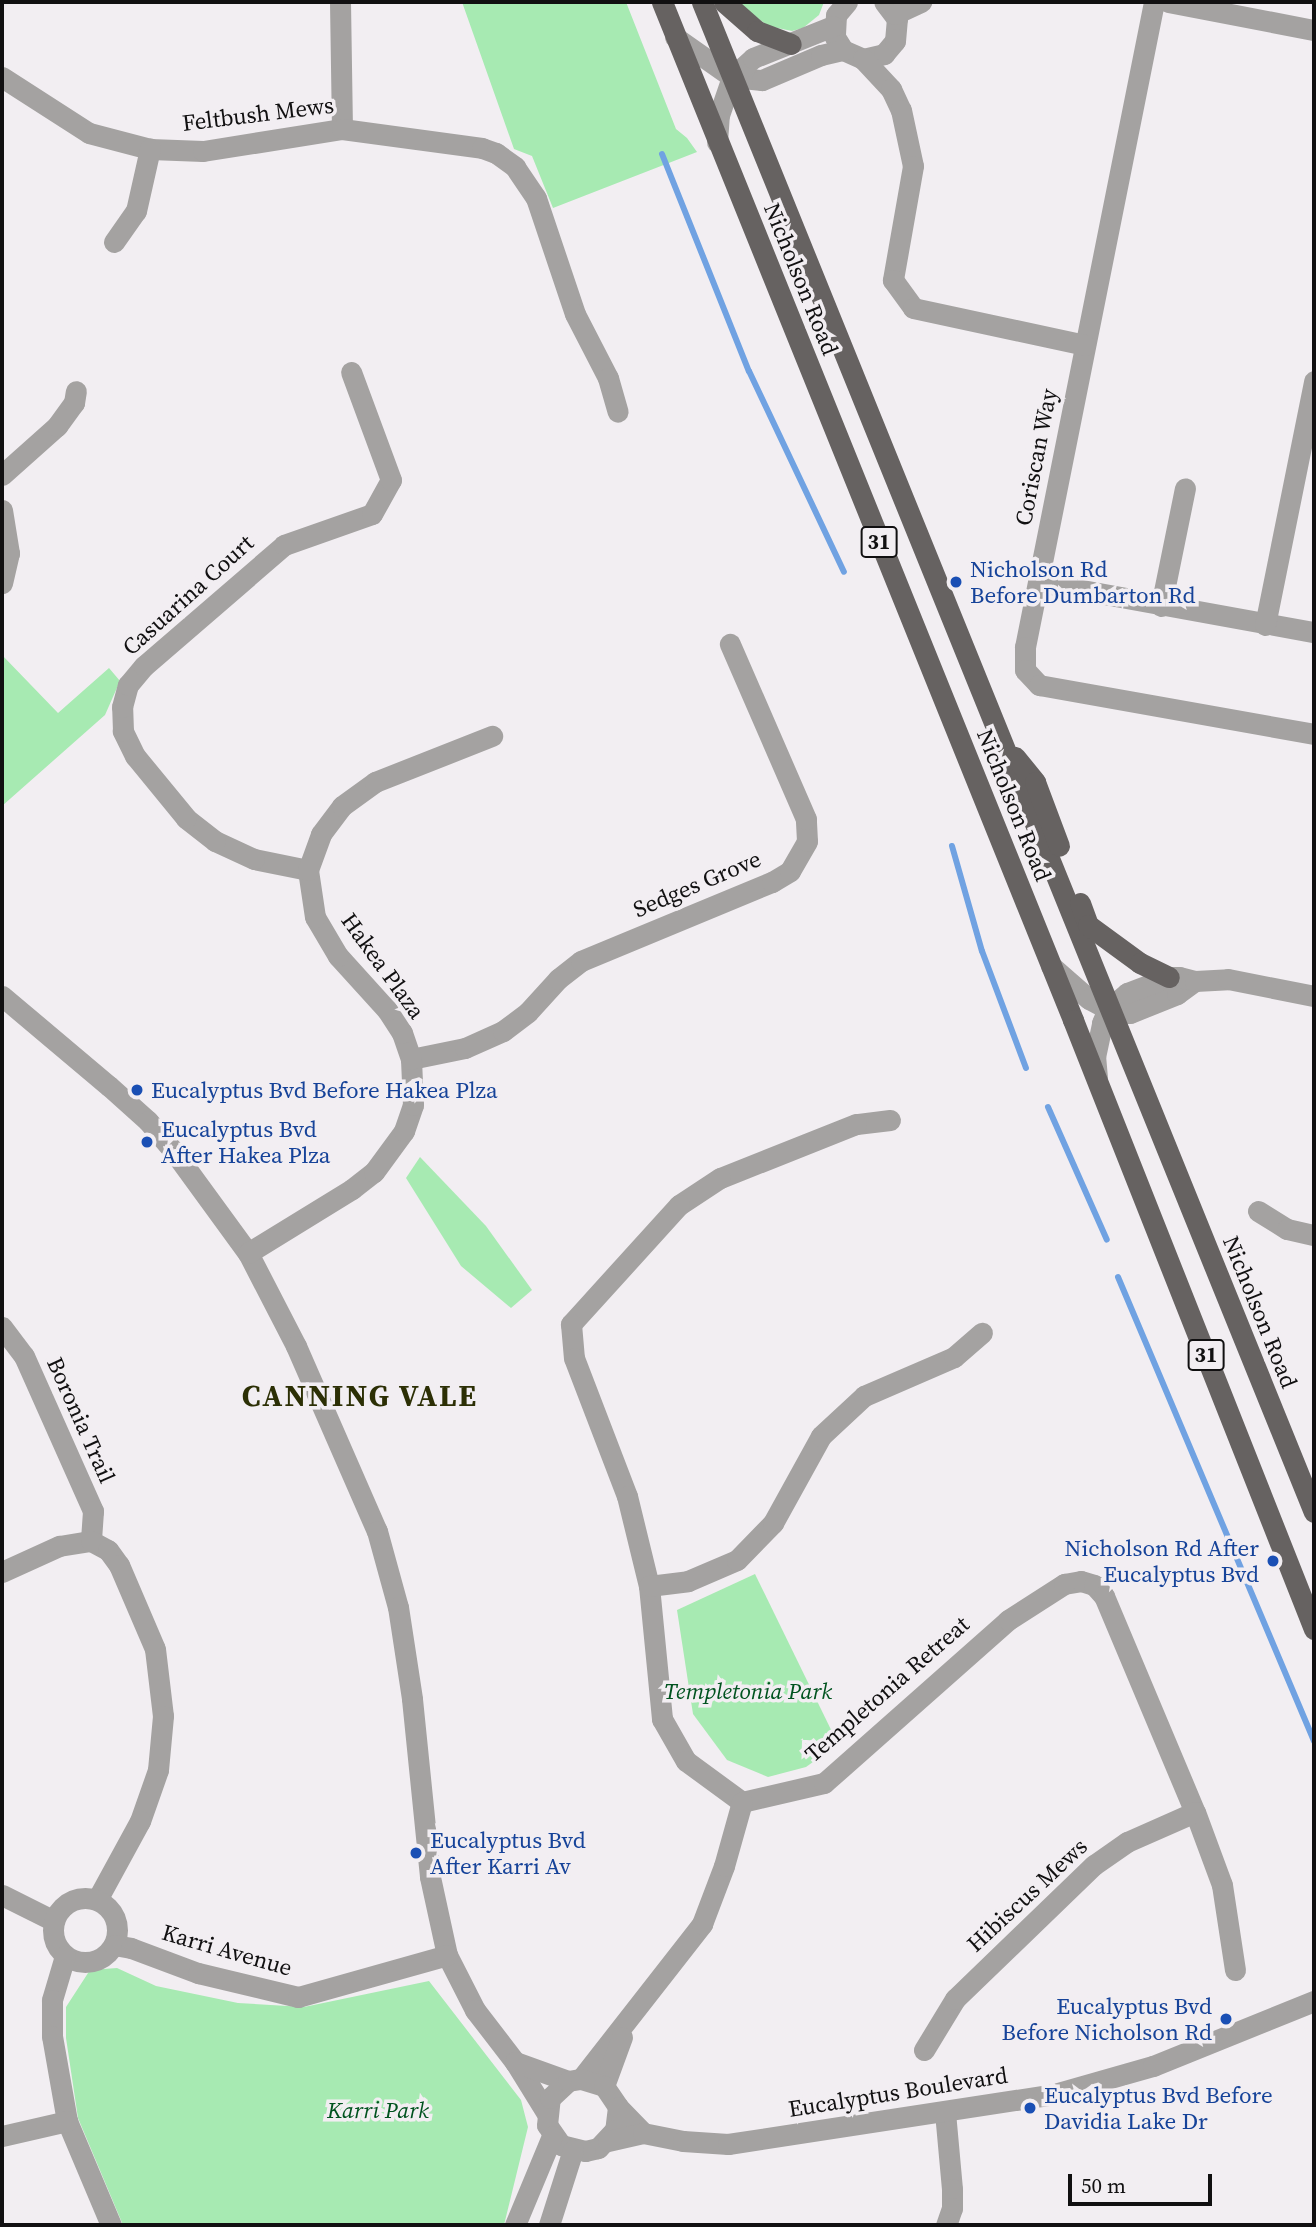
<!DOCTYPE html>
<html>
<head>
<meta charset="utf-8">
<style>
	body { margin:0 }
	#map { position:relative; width:1316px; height:2227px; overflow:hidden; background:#f2eef2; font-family:"Source Serif 4",serif }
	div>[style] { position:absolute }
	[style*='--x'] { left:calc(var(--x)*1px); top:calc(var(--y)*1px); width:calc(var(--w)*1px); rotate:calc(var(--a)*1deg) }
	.green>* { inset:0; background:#a7eab2 }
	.stream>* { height:6px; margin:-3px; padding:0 3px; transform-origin:3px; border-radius:3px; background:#70a2e2 }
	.minor>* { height:21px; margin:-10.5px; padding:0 10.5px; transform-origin:10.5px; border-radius:10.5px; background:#a4a2a1 }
	.minor>.ring { margin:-10.5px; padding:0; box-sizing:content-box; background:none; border:21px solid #a4a2a1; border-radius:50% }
	.major>* { height:21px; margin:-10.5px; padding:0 10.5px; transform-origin:10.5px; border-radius:10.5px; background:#666261 }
	.dots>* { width:19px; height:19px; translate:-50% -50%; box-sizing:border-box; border:4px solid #f2eef2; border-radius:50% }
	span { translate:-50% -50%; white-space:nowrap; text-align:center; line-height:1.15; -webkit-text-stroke:7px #f2eef2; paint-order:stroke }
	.shield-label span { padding:2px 5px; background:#f2eef2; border:2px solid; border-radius:5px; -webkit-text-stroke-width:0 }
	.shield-label { font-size:21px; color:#111011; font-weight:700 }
	.street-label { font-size:23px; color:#111011 }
	.transit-label { font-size:23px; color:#164399 }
	.left { translate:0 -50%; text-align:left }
	.right { translate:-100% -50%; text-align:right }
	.park-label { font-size:23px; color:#00531f; font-style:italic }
	.district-label { font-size:30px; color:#2c2f05; font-weight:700; letter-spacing:2px }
	.frame { position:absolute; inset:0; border:4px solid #111011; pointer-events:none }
	.scale { position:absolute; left:1068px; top:2174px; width:144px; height:32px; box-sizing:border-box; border:4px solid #111011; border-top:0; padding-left:9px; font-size:21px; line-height:24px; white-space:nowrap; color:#111011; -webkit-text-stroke:5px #f2eef2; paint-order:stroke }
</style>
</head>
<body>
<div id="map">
	<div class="green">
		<i style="clip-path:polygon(462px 2px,626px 2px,676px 129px,687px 138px,697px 152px,553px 208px,532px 156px,514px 149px)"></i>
		<i style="clip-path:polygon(737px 2px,824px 2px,819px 15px,803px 28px,792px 31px,768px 26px)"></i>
		<i style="clip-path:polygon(2px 655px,58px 713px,109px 668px,120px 681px,105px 715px,2px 806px)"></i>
		<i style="clip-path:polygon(420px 1157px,486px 1226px,532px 1290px,511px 1308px,461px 1266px,406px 1178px)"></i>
		<i style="clip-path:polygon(755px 1574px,838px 1744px,806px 1767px,768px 1777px,727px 1760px,693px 1714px,677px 1610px)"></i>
		<i style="clip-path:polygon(117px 1968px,156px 1986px,238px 2003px,304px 2007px,429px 1981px,521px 2100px,528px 2127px,504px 2225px,123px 2225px,78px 2118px,66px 2038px,66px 2007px,90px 1970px)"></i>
	</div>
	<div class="stream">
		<i style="--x:662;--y:154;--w:234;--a:68.2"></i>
		<i style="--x:749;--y:371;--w:222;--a:64.7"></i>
		<i style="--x:952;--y:846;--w:109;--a:74.1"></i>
		<i style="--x:982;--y:951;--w:125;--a:69.4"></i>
		<i style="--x:1048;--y:1107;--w:145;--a:66.1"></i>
		<i style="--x:1118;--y:1277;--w:504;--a:67.1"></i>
	</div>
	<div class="minor">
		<i style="--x:340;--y:2;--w:127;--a:89.1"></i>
		<i style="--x:847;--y:2;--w:17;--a:130"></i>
		<i style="--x:836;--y:15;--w:22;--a:93"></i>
		<i style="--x:835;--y:37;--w:15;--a:58"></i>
		<i style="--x:843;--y:50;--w:22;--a:24"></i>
		<i style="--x:863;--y:59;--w:22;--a:-13"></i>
		<i style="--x:884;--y:54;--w:17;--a:-50"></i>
		<i style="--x:895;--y:41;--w:22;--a:-85"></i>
		<i style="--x:897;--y:19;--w:21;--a:-127"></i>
		<i style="--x:1154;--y:2;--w:658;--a:101.31"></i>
		<i style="--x:1025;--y:647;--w:23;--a:90"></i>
		<i style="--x:1025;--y:670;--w:21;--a:47"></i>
		<i style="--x:1039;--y:685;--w:279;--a:10.1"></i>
		<i style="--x:1168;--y:2;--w:149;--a:10.9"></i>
		<i style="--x:895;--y:14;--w:29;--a:-25"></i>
		<i style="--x:675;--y:37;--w:70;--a:35.1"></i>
		<i style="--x:732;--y:77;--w:30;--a:6"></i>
		<i style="--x:762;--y:80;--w:64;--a:-23"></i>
		<i style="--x:821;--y:55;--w:23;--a:-13"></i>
		<i style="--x:863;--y:59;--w:41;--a:47"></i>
		<i style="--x:891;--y:89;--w:23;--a:65"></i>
		<i style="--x:901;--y:110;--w:57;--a:77.9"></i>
		<i style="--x:913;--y:166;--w:116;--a:100"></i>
		<i style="--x:893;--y:280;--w:34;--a:54"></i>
		<i style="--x:913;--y:308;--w:176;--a:12.1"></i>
		<i style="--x:2;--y:77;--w:103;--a:32.8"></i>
		<i style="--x:89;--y:133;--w:63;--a:14.7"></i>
		<i style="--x:150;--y:149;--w:53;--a:2.2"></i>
		<i style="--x:203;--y:151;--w:141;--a:-9"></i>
		<i style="--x:342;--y:129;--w:141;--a:7.7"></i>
		<i style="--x:482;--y:148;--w:15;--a:20"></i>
		<i style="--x:496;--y:153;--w:24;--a:36"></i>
		<i style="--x:515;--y:167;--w:37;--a:56"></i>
		<i style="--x:536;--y:198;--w:122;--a:71.4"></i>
		<i style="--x:575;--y:314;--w:72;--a:62.7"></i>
		<i style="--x:608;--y:378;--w:35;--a:74"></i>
		<i style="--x:717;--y:142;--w:27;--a:-86"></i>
		<i style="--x:719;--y:115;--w:40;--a:-71.1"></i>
		<i style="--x:732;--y:77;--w:28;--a:-42"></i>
		<i style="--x:753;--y:58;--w:86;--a:-21.8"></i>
		<i style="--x:114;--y:242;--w:38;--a:-55"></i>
		<i style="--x:136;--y:211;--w:64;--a:-77.3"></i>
		<i style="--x:2;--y:475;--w:74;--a:-41.7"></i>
		<i style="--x:57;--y:426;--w:29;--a:-54"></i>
		<i style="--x:74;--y:403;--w:12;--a:-81"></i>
		<i style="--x:2;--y:510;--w:44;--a:80.8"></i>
		<i style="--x:9;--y:553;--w:31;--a:103"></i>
		<i style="--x:1038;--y:582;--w:280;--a:10.3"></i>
		<i style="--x:1161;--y:606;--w:120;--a:-78.5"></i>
		<i style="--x:1265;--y:625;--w:249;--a:-78.6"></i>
		<i style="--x:308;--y:870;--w:55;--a:-168.5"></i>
		<i style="--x:254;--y:859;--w:43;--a:-155.2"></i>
		<i style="--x:215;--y:841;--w:37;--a:-142"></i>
		<i style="--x:186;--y:818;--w:80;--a:-129.4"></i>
		<i style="--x:135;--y:756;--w:28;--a:-116"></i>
		<i style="--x:123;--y:731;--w:24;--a:-92"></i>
		<i style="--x:122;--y:707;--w:23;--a:-75"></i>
		<i style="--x:128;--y:685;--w:25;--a:-50"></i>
		<i style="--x:144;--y:666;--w:185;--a:-40.8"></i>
		<i style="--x:284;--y:545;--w:93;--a:-19.4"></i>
		<i style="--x:372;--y:514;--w:39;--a:-61"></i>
		<i style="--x:391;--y:480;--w:115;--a:-110.3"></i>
		<i style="--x:1051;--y:966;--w:50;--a:41"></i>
		<i style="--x:1089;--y:999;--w:21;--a:28"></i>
		<i style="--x:1108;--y:1009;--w:22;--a:10"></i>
		<i style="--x:1130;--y:1013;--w:51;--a:-22"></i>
		<i style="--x:1177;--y:994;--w:22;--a:-36"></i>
		<i style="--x:2;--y:996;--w:140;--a:40.1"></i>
		<i style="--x:109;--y:1086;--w:52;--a:41.9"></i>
		<i style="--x:148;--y:1121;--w:42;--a:49.8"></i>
		<i style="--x:175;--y:1153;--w:124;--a:53.9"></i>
		<i style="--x:248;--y:1253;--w:105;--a:62.7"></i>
		<i style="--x:296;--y:1346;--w:202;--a:66.4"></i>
		<i style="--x:377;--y:1531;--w:79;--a:74.6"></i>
		<i style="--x:398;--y:1607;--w:93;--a:81.3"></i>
		<i style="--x:412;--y:1699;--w:179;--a:84.2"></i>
		<i style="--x:430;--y:1877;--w:80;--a:77.7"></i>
		<i style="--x:447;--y:1955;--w:62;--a:63"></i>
		<i style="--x:475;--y:2010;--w:66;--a:52.4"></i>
		<i style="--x:515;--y:2062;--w:59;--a:58.2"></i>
		<i style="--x:411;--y:1059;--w:55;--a:-11.5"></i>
		<i style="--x:465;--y:1048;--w:42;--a:-24.1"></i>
		<i style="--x:503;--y:1031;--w:31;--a:-37"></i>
		<i style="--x:528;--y:1012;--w:45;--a:-47.7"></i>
		<i style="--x:558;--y:979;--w:29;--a:-38"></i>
		<i style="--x:581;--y:961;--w:207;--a:-22.5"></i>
		<i style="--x:772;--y:882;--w:21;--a:-31"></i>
		<i style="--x:790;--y:871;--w:34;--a:-60"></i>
		<i style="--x:807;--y:841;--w:22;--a:-93"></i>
		<i style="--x:806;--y:819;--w:191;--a:-113.5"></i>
		<i style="--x:1097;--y:1078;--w:21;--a:-95"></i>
		<i style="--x:1095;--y:1057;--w:35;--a:-78"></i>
		<i style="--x:1102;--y:1023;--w:15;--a:-67"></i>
		<i style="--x:1108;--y:1009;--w:25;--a:-40"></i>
		<i style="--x:1127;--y:993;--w:45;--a:-20.9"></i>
		<i style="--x:1169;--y:977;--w:10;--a:0"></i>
		<i style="--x:1179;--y:977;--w:16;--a:14"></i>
		<i style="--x:1195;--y:981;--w:33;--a:-3"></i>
		<i style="--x:1228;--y:979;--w:88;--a:11.2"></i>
		<i style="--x:890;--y:1120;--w:34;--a:173"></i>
		<i style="--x:856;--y:1124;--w:146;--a:158.3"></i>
		<i style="--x:720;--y:1178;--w:49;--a:146.6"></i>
		<i style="--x:679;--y:1205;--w:161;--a:132.2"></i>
		<i style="--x:571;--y:1324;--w:34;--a:85"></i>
		<i style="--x:574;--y:1358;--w:148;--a:69"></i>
		<i style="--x:627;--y:1496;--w:93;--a:76.3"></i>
		<i style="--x:649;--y:1586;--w:134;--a:84.4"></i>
		<i style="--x:662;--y:1719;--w:48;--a:60.3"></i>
		<i style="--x:686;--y:1761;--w:69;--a:36.2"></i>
		<i style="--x:742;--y:1802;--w:84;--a:-13"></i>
		<i style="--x:824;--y:1783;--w:246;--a:-41.5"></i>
		<i style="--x:1008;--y:1620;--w:67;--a:-32.7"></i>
		<i style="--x:1064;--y:1584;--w:17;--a:-10"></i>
		<i style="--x:1081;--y:1581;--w:14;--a:17"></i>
		<i style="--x:1094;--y:1585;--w:15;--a:48"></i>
		<i style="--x:1104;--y:1596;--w:234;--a:67.2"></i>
		<i style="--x:1195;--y:1812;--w:78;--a:69.7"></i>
		<i style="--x:1222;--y:1885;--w:86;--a:81.3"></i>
		<i style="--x:1258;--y:1211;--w:34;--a:32"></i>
		<i style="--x:1287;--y:1229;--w:28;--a:13"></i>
		<i style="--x:248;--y:1253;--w:122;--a:-31.6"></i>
		<i style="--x:352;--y:1189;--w:28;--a:-38"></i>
		<i style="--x:374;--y:1172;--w:51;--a:-53.8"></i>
		<i style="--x:404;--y:1131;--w:28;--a:-71"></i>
		<i style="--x:413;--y:1105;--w:46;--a:-92.5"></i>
		<i style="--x:411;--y:1059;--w:28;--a:-109"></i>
		<i style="--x:402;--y:1033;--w:27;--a:-123"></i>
		<i style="--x:387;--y:1010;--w:73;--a:-132.2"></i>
		<i style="--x:338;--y:956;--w:45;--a:-120.5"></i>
		<i style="--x:315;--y:917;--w:48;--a:-98.5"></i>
		<i style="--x:308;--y:870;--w:38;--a:-70"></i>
		<i style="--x:321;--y:834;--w:35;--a:-53"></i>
		<i style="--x:342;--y:806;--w:41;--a:-36"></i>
		<i style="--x:375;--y:782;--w:126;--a:-21.5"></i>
		<i style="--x:2;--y:1327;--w:36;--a:53"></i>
		<i style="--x:24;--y:1356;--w:170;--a:66"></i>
		<i style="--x:93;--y:1511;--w:30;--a:94"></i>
		<i style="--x:2;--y:1572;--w:63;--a:-24.5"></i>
		<i style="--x:59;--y:1546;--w:32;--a:-9"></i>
		<i style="--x:91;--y:1541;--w:19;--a:28"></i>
		<i style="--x:108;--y:1550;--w:19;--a:54"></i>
		<i style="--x:119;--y:1565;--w:91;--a:66.8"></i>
		<i style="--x:155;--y:1649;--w:67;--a:83.2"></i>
		<i style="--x:163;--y:1716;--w:54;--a:95.3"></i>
		<i style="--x:158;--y:1770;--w:54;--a:109.4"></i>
		<i style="--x:140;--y:1821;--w:90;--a:118.6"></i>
		<i style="--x:649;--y:1586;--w:39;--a:-7"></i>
		<i style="--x:688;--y:1581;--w:53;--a:-23.2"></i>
		<i style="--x:737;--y:1560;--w:52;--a:-45.8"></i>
		<i style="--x:773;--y:1523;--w:99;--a:-61.1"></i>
		<i style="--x:821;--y:1436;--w:59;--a:-42.9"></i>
		<i style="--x:864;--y:1396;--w:98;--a:-23.4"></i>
		<i style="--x:954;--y:1357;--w:37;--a:-41"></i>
		<i style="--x:2;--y:1895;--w:58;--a:26.6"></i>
		<i class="ring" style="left:53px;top:1898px;width:43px;height:43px"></i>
		<i style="--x:114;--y:1945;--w:17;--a:10"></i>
		<i style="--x:131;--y:1948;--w:72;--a:20.5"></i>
		<i style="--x:198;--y:1973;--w:103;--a:13.5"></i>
		<i style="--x:298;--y:1997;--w:155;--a:-15.7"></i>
		<i style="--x:65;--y:1956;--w:46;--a:106.5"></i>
		<i style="--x:52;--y:2000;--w:36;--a:90"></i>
		<i style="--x:52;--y:2036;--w:86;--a:80"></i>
		<i style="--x:67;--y:2121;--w:113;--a:67.1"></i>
		<i style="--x:924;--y:2050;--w:60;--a:-58.7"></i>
		<i style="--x:955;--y:1999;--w:193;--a:-44"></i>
		<i style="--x:1094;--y:1865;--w:40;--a:-34.9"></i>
		<i style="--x:1127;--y:1842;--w:74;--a:-23.8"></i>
		<i style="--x:515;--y:2062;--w:56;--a:19.7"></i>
		<i style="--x:581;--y:2079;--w:197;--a:-52"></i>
		<i style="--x:702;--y:1924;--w:62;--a:-69.2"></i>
		<i style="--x:724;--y:1866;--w:66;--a:-74.3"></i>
		<i style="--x:604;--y:2086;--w:52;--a:-69.8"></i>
		<i style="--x:618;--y:2107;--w:23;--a:97"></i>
		<i style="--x:615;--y:2130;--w:25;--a:133"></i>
		<i style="--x:598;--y:2148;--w:13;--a:167"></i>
		<i style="--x:585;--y:2151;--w:25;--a:-166"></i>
		<i style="--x:561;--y:2145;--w:24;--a:-125"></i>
		<i style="--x:547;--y:2125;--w:27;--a:-84"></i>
		<i style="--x:550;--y:2098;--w:25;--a:-43"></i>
		<i style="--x:568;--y:2081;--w:13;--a:-9"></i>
		<i style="--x:581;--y:2079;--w:24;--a:17"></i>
		<i style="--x:604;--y:2086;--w:25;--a:56"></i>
		<i style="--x:618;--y:2107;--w:36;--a:46"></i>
		<i style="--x:945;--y:2112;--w:77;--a:84.8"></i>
		<i style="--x:952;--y:2189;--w:19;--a:90"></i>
		<i style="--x:952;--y:2208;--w:18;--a:109"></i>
		<i style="--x:2;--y:2136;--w:67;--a:-13"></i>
		<i style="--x:608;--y:2141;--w:36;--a:-13"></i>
		<i style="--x:643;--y:2133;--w:41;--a:11.3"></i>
		<i style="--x:683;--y:2141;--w:45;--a:3.8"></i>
		<i style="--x:728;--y:2144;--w:330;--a:-8.7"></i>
		<i style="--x:1054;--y:2094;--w:103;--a:-15.8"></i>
		<i style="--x:1153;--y:2066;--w:174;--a:-22"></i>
		<i style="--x:515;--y:2225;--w:96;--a:-67.4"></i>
		<i style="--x:549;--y:2225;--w:79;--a:-72.3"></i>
	</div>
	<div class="major">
		<i style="--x:662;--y:2;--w:1098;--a:68.01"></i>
		<i style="--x:1073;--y:1020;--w:655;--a:68.41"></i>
		<i style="--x:702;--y:2;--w:1629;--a:67.94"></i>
		<i style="--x:724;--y:2;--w:44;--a:41.3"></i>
		<i style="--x:757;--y:31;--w:36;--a:21"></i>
		<i style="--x:1015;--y:757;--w:32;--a:51"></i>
		<i style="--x:1035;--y:782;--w:68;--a:69.4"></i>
		<i style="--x:1080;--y:903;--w:23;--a:70"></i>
		<i style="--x:1088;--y:925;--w:64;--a:36.2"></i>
		<i style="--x:1140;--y:963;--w:32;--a:26"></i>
	</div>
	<div class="dots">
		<i style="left:956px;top:582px;background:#1a4fb4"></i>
		<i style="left:137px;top:1090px;background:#1a4fb4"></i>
		<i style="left:147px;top:1142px;background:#1a4fb4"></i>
		<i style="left:1273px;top:1561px;background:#1a4fb4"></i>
		<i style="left:416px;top:1853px;background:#1a4fb4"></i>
		<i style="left:1226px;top:2019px;background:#1a4fb4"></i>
		<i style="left:1030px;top:2108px;background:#1a4fb4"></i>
	</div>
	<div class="shield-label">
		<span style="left:879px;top:542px">31</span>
		<span style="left:1206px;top:1355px">31</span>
	</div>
	<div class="street-label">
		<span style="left:258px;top:114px;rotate:-7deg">Feltbush Mews</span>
		<span style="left:801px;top:279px;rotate:68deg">Nicholson Road</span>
		<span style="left:1036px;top:457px;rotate:-79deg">Coriscan Way</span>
		<span style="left:188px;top:595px;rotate:-42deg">Casuarina Court</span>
		<span style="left:1014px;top:805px;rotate:68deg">Nicholson Road</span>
		<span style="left:697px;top:884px;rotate:-23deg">Sedges Grove</span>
		<span style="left:383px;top:966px;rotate:54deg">Hakea Plaza</span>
		<span style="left:1260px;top:1312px;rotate:68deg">Nicholson Road</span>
		<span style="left:81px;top:1420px;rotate:66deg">Boronia Trail</span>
		<span style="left:887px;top:1689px;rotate:-41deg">Templetonia Retreat</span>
		<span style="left:1027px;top:1895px;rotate:-43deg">Hibiscus Mews</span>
		<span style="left:227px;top:1950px;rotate:16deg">Karri Avenue</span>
		<span style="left:898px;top:2092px;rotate:-9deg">Eucalyptus Boulevard</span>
	</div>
	<div class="transit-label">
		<span class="left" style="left:970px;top:582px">Nicholson Rd<br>Before Dumbarton Rd</span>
		<span class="left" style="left:151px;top:1090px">Eucalyptus Bvd Before Hakea Plza</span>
		<span class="left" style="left:161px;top:1142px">Eucalyptus Bvd<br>After Hakea Plza</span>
		<span class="right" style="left:1259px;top:1561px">Nicholson Rd After<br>Eucalyptus Bvd</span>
		<span class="left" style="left:430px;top:1853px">Eucalyptus Bvd<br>After Karri Av</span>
		<span class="right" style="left:1212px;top:2019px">Eucalyptus Bvd<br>Before Nicholson Rd</span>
		<span class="left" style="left:1044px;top:2108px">Eucalyptus Bvd Before<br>Davidia Lake Dr</span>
	</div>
	<div class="park-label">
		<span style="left:748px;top:1691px">Templetonia Park</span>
		<span style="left:378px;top:2110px">Karri Park</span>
	</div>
	<div class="district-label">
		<span style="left:360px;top:1396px">CANNING VALE</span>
	</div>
	<div class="frame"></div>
	<div class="scale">50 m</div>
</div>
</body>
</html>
